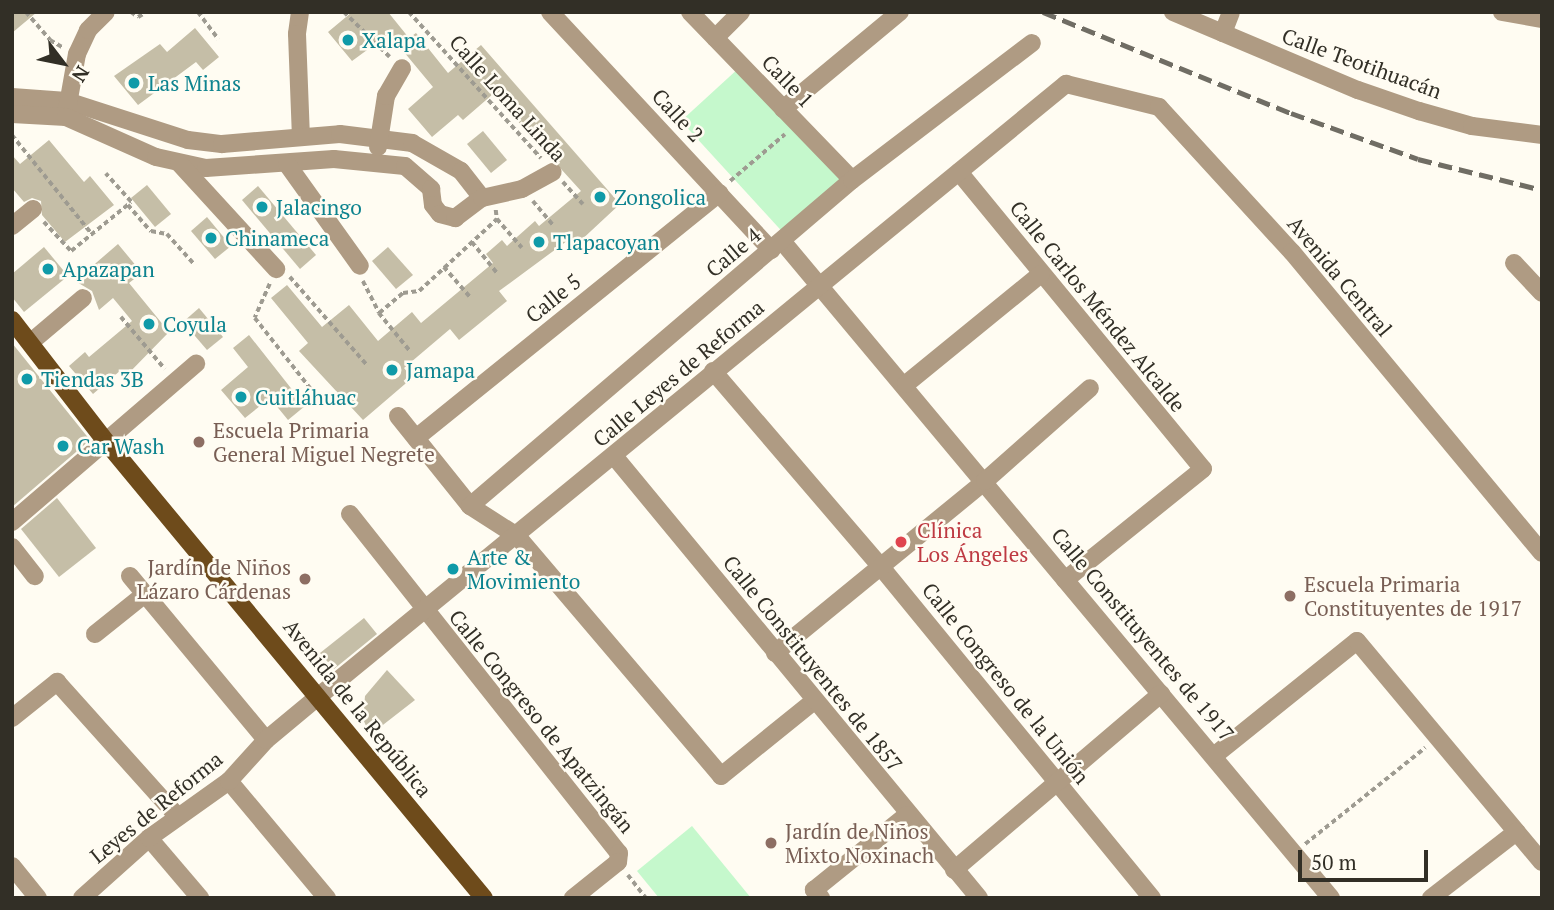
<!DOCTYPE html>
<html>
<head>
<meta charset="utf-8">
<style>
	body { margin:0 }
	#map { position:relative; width:1554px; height:910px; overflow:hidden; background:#fffcf2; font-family:"PT Serif",serif }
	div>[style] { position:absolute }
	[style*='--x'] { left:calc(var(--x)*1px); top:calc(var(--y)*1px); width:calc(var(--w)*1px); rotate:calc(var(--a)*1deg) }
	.green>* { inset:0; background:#c5f8cc }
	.building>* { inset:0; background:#c5bea7 }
	.path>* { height:3.5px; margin-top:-1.75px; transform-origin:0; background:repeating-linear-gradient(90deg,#9e9b91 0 5px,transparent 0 8.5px) }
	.minor>* { height:18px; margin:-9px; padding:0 9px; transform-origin:9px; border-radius:9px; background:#af9b83 }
	.major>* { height:18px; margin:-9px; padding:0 9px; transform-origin:9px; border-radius:9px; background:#6e4b1b }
	.rail>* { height:5px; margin-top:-2.5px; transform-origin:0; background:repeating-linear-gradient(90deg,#706d64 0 14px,transparent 0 21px) }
	.dots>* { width:19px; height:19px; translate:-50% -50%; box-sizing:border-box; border:4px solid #fffcf2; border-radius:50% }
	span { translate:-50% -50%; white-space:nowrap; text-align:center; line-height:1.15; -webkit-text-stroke:5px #fffcf2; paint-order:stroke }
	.culture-label { font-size:21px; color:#0d838f }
	.left { translate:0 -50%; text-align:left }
	.street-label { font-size:21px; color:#322f26 }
	.education-label { font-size:21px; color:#785e54 }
	.right { translate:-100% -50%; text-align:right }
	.health-label { font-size:21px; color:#be3a42 }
	.frame { position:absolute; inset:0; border:14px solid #322f26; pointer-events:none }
	.north { position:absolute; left:28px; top:28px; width:70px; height:70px; -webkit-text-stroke:5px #fffcf2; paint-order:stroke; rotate:122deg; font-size:19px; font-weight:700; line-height:28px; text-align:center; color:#322f26 }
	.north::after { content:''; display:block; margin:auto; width:24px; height:32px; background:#322f26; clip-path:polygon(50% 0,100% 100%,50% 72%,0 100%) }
	.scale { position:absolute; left:1298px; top:850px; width:130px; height:32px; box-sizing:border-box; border:4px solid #322f26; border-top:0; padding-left:9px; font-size:21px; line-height:24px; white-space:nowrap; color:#322f26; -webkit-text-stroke:5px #fffcf2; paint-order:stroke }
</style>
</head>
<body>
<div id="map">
	<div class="green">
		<i style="clip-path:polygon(740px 67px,847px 184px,788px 238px,681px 121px)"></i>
		<i style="clip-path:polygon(692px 826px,751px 898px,659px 898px,637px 871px)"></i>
	</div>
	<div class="building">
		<i style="clip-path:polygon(12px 12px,37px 12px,12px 33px)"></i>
		<i style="clip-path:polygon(352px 12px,388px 12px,409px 38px,416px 33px,448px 73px,481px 45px,620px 204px,577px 244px,571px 238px,499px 291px,507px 301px,459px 340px,450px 329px,404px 368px,412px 378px,363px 420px,299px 351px,308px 343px,271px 298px,287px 285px,322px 327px,349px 305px,378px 341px,412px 312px,421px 323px,493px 263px,486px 254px,502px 240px,507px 246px,535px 221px,539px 226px,581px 191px,493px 94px,463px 120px,458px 115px,432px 137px,408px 109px,433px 87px,389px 34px,352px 61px,328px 32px)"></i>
		<i style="clip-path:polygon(195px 28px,219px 57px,203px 70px,196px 62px,138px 105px,114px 76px,160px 44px,167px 52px)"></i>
		<i style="clip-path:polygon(483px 131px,507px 160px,491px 173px,467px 144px)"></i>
		<i style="clip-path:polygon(49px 140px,84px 182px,90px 176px,114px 205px,65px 242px,42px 215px,41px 201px,32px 198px,24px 202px,12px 188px,12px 155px,20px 164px)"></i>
		<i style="clip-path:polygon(147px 185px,171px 214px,155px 227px,131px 198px)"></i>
		<i style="clip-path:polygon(258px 186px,316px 255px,300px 269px,242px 200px)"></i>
		<i style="clip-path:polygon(207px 217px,231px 246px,215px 259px,191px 231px)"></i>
		<i style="clip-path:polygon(118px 244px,142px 273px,129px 283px,169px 332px,126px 376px,121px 370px,93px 394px,69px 366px,85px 352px,89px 357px,132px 321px,113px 298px,99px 310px,92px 291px,75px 281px)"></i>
		<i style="clip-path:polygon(44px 247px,68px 276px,24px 312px,12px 297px,12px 274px)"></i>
		<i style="clip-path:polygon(388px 247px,413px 275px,396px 289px,372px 261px)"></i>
		<i style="clip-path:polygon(199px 308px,223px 337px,207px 350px,183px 322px)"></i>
		<i style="clip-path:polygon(249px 335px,305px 406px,288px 420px,270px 398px,245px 418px,221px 390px,248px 367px,233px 348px)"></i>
		<i style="clip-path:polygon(12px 343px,90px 440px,12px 507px)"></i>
		<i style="clip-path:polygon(57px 498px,96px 548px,59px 577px,21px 529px)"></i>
		<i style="clip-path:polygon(364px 618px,377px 634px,334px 669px,320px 653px)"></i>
		<i style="clip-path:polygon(387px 670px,415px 700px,370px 735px,363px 719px,365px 696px)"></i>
	</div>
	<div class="path">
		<i style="--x:26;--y:12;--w:37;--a:49"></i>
		<i style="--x:50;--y:40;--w:14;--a:30"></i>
		<i style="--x:131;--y:12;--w:9;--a:36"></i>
		<i style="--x:138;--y:17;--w:9;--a:-32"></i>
		<i style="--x:198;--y:12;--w:34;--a:53"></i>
		<i style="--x:344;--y:12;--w:64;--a:44.4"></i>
		<i style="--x:409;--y:12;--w:197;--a:47.9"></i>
		<i style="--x:12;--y:135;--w:127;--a:51.1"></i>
		<i style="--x:730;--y:181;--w:72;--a:-40.5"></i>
		<i style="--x:563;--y:182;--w:30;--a:48"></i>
		<i style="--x:533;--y:201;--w:33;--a:50"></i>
		<i style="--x:128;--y:205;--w:35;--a:49"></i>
		<i style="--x:151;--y:231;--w:16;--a:11"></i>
		<i style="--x:167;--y:234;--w:42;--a:47.9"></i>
		<i style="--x:496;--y:210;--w:9;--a:84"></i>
		<i style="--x:497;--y:219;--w:38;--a:49"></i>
		<i style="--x:44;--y:222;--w:40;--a:47"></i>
		<i style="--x:71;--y:251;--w:77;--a:-39.2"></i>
		<i style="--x:131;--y:202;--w:38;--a:-132"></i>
		<i style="--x:472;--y:242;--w:40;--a:51"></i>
		<i style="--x:444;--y:267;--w:40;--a:49"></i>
		<i style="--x:290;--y:277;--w:117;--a:48.8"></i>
		<i style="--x:363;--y:281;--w:36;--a:63"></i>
		<i style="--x:379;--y:313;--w:49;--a:50.8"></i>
		<i style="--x:270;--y:284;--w:37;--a:114"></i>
		<i style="--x:255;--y:318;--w:107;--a:51.8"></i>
		<i style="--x:379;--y:313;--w:31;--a:-40"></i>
		<i style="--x:403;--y:293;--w:16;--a:-7"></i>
		<i style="--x:419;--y:291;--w:106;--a:-42.7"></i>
		<i style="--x:121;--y:317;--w:68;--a:49.8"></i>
		<i style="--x:1305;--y:844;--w:154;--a:-38.7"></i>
		<i style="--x:628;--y:875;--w:29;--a:52"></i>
	</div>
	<div class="minor">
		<i style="--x:300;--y:12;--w:22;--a:98"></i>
		<i style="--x:297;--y:34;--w:103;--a:87.8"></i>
		<i style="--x:550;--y:12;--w:325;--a:47.1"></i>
		<i style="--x:690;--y:12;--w:233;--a:46"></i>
		<i style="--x:1173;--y:12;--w:201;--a:22.9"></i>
		<i style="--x:1358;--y:90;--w:65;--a:19"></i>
		<i style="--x:1419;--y:111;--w:55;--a:15.8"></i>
		<i style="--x:1472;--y:126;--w:71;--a:7.3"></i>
		<i style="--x:1502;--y:12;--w:41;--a:9.9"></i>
		<i style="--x:1223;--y:33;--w:22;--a:-69"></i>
		<i style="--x:715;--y:38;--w:37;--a:-45"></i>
		<i style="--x:12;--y:97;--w:55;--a:4.2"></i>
		<i style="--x:67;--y:101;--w:127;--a:17.9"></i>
		<i style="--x:188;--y:140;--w:34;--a:7"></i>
		<i style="--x:222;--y:144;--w:118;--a:-4.8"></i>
		<i style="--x:340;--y:134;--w:73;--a:7.1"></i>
		<i style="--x:412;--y:143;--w:56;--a:29.7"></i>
		<i style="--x:461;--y:171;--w:34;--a:52"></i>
		<i style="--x:783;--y:109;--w:152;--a:-39.7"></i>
		<i style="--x:67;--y:110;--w:57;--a:-79.9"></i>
		<i style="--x:77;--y:54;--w:26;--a:-65"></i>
		<i style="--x:88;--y:30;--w:25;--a:-45"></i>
		<i style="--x:12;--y:114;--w:54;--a:3.2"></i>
		<i style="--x:66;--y:117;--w:98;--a:24"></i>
		<i style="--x:156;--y:157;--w:51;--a:12.4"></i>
		<i style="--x:206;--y:168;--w:128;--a:-4"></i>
		<i style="--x:334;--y:159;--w:71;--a:5.6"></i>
		<i style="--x:405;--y:166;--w:35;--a:41"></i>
		<i style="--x:431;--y:189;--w:16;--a:83"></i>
		<i style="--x:433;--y:205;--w:11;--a:52"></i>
		<i style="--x:440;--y:214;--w:16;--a:15"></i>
		<i style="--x:455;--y:218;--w:34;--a:-37"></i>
		<i style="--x:378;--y:147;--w:52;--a:-81.1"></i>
		<i style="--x:386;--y:96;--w:32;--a:-60"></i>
		<i style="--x:179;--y:163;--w:144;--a:47.5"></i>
		<i style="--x:287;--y:164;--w:125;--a:54.4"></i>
		<i style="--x:959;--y:172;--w:384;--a:50.6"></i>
		<i style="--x:1203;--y:469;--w:177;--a:141.2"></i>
		<i style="--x:482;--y:198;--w:41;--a:-12.7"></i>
		<i style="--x:522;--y:189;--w:35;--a:-29"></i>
		<i style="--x:12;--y:226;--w:27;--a:-39"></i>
		<i style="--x:782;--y:241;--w:856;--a:50.12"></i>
		<i style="--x:1514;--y:263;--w:41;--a:47"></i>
		<i style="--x:31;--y:342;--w:68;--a:-40.2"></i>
		<i style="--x:713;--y:371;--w:258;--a:49.4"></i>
		<i style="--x:881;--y:567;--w:428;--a:50.7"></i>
		<i style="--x:906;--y:384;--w:174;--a:-39.2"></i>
		<i style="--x:398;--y:416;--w:115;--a:51.3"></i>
		<i style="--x:470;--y:506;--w:56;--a:32.6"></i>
		<i style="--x:517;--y:536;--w:315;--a:49.6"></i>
		<i style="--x:721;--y:776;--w:119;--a:-38.9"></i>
		<i style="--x:416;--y:438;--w:390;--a:-38.9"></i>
		<i style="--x:614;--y:456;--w:573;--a:50.45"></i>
		<i style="--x:470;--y:506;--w:502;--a:-40.48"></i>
		<i style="--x:852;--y:180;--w:226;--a:-37.3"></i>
		<i style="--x:350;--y:514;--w:433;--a:51.6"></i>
		<i style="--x:619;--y:853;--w:9;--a:96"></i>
		<i style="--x:618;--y:862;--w:58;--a:141.3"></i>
		<i style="--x:12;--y:522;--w:243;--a:-40.7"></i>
		<i style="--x:12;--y:547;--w:37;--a:52"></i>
		<i style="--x:130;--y:576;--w:213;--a:50.3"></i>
		<i style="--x:95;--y:634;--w:64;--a:-38.7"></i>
		<i style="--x:775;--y:653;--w:271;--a:-39.3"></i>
		<i style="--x:985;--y:481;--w:140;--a:-41.5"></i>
		<i style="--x:12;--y:718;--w:58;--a:-38.7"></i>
		<i style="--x:57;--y:682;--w:181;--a:48.1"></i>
		<i style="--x:1215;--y:755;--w:182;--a:-38.8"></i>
		<i style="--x:1357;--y:641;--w:288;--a:50.1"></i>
		<i style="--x:229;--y:781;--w:153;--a:50.1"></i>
		<i style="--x:149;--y:838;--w:79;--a:49.6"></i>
		<i style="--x:12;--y:866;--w:41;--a:50.9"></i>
		<i style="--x:954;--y:870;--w:272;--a:-40.4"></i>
		<i style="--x:82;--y:898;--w:90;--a:-41.8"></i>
		<i style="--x:149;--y:838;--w:98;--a:-35.5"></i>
		<i style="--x:229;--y:781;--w:55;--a:-47.9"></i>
		<i style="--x:266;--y:740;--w:69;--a:-39.7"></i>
		<i style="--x:319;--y:696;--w:966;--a:-39.33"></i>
		<i style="--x:1066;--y:84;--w:96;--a:13.9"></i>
		<i style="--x:1159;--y:107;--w:197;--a:47.5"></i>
		<i style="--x:1292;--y:252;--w:391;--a:50.3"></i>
		<i style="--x:821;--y:898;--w:11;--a:-131"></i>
		<i style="--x:814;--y:890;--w:119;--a:-38.9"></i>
		<i style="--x:1431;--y:898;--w:108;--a:-37.8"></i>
	</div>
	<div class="major">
		<i style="--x:12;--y:320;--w:157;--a:52.3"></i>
		<i style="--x:108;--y:444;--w:589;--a:50.37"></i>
	</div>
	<div class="rail">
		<i style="--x:1043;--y:12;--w:268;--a:22.2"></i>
		<i style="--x:1291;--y:113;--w:135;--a:19.9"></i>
		<i style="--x:1418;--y:159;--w:128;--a:14"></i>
	</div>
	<div class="dots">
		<i style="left:348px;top:40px;background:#0f9aa8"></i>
		<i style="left:134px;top:83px;background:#0f9aa8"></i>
		<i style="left:600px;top:197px;background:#0f9aa8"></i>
		<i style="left:262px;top:207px;background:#0f9aa8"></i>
		<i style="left:211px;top:238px;background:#0f9aa8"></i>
		<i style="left:539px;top:242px;background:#0f9aa8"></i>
		<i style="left:48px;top:269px;background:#0f9aa8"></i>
		<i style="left:149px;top:324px;background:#0f9aa8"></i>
		<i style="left:392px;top:370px;background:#0f9aa8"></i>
		<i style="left:27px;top:379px;background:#0f9aa8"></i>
		<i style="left:241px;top:397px;background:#0f9aa8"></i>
		<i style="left:199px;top:442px;background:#8d6e63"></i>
		<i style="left:63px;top:446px;background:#0f9aa8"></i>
		<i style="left:901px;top:542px;background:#e0444e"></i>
		<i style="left:453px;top:569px;background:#0f9aa8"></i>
		<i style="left:305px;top:579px;background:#8d6e63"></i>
		<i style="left:1290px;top:596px;background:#8d6e63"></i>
		<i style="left:771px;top:843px;background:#8d6e63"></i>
	</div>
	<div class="culture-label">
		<span class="left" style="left:362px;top:40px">Xalapa</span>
		<span class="left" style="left:148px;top:83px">Las Minas</span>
		<span class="left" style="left:614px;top:197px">Zongolica</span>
		<span class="left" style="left:276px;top:207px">Jalacingo</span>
		<span class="left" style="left:225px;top:238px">Chinameca</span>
		<span class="left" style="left:553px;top:242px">Tlapacoyan</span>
		<span class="left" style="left:62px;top:269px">Apazapan</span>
		<span class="left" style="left:163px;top:324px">Coyula</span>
		<span class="left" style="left:406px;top:370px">Jamapa</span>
		<span class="left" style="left:41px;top:379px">Tiendas 3B</span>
		<span class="left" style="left:255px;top:397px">Cuitláhuac</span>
		<span class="left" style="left:77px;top:446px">Car Wash</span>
		<span class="left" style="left:467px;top:569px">Arte &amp;<br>Movimiento</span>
	</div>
	<div class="street-label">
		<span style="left:1362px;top:63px;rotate:20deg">Calle Teotihuacán</span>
		<span style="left:788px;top:81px;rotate:46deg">Calle 1</span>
		<span style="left:508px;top:98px;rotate:48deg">Calle Loma Linda</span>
		<span style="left:678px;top:115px;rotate:47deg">Calle 2</span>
		<span style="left:733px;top:252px;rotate:-40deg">Calle 4</span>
		<span style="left:1340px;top:276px;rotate:50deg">Avenida Central</span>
		<span style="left:553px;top:298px;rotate:-39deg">Calle 5</span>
		<span style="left:1098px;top:306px;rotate:51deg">Calle Carlos Méndez Alcalde</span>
		<span style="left:678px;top:373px;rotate:-40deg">Calle Leyes de Reforma</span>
		<span style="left:1143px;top:634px;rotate:50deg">Calle Constituyentes de 1917</span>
		<span style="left:813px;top:663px;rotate:51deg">Calle Constituyentes de 1857</span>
		<span style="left:1006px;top:683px;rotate:51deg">Calle Congreso de la Unión</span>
		<span style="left:358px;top:708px;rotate:51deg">Avenida de la República</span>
		<span style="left:542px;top:721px;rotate:51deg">Calle Congreso de Apatzingán</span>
		<span style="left:156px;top:807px;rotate:-39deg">Leyes de Reforma</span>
	</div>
	<div class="education-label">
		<span class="left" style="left:213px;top:442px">Escuela Primaria<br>General Miguel Negrete</span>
		<span class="right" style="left:291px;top:579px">Jardín de Niños<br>Lázaro Cárdenas</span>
		<span class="left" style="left:1304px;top:596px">Escuela Primaria<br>Constituyentes de 1917</span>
		<span class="left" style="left:785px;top:843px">Jardín de Niños<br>Mixto Noxinach</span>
	</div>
	<div class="health-label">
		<span class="left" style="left:917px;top:542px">Clínica<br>Los Ángeles</span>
	</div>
	<div class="frame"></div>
	<div class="north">N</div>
	<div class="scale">50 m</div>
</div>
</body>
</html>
